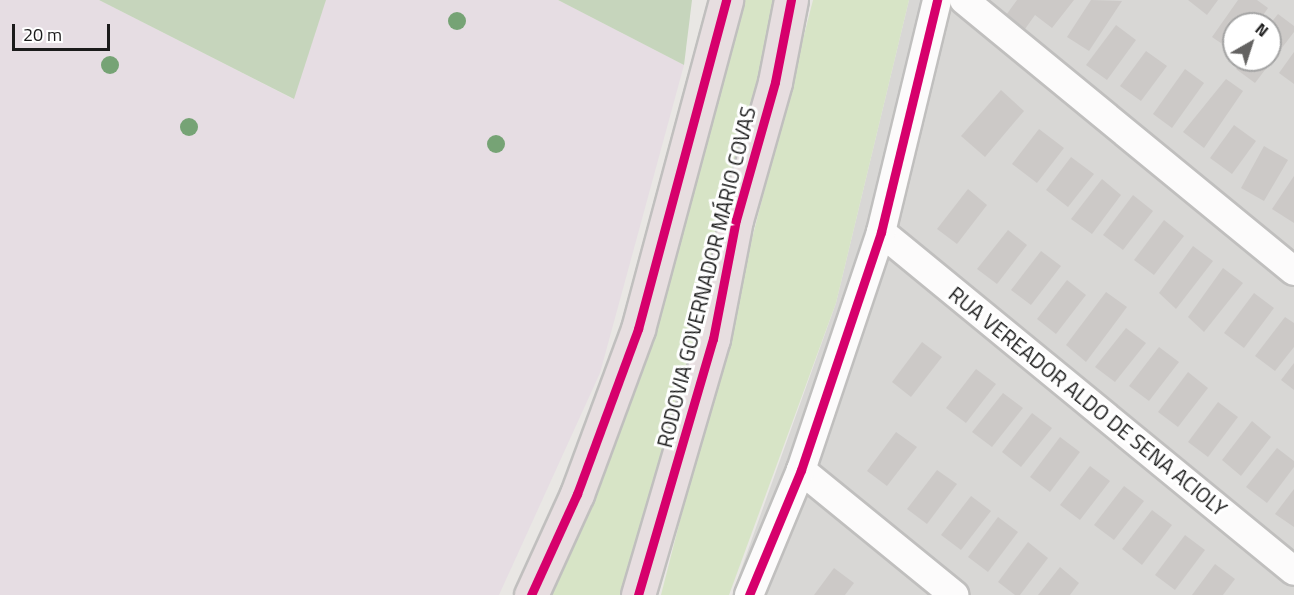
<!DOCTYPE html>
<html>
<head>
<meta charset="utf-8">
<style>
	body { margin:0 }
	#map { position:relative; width:1294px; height:595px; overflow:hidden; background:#e9e7e4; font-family:"Titillium Web",sans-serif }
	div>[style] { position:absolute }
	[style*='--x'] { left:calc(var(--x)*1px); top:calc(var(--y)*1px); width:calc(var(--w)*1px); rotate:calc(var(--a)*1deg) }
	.residential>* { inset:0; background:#d8d7d5 }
	.industrial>* { inset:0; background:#e6dde3 }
	.grass>* { inset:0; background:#d7e4c6 }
	.forest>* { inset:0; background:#c6d5bc }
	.building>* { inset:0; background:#ccc9c7 }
	.roads { filter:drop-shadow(2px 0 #c0bfbe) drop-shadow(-2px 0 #c0bfbe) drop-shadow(0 2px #c0bfbe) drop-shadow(0 -2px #c0bfbe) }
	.street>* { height:28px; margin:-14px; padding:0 14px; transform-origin:14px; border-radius:14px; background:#fcfbfb }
	.highway>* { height:33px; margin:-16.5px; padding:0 16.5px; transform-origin:16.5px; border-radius:16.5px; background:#e7dee0 }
	.cycleway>* { height:9px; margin:-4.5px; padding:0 4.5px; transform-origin:4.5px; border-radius:4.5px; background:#d6006c }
	.trees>* { width:18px; height:18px; margin:-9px; border-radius:50%; background:#76a375 }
	span { translate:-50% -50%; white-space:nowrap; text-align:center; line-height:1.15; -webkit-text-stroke:6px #fff; paint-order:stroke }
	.street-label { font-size:21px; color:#1b1b1b }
	.north { position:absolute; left:1222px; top:12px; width:60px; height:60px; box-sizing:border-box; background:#fff; border:2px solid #a4a4a4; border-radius:50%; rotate:39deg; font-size:16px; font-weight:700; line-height:24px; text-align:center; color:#1b1b1b }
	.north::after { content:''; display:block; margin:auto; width:21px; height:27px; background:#636261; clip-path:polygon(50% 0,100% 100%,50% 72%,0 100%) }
	.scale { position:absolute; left:12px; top:24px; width:98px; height:27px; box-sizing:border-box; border:3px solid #1b1b1b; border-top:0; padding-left:8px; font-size:18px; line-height:21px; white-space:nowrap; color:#1b1b1b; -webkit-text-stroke:4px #fff; paint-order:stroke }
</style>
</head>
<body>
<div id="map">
	<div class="residential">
		<i style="clip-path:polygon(evenodd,909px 0,1294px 0,1294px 595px,732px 595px,836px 303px,909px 0,1234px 24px,1270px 24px,1270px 60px,1234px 60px,1234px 24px)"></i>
	</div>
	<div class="industrial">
		<i style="clip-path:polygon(0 0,99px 0,293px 99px,326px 0,558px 0,684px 65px,600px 373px,499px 595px,0 595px)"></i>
	</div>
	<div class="grass">
		<i style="clip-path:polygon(718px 0,785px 0,736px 220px,625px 595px,525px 595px,632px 344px)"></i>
		<i style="clip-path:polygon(813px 0,909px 0,836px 303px,729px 595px,661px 595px)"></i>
	</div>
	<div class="forest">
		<i style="clip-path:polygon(99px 0,326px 0,294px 99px)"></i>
		<i style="clip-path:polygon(558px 0,692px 0,684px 65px)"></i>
	</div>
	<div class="building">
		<i style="clip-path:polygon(1017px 0,1074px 0,1052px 28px,1035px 15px,1020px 36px,1001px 22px)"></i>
		<i style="clip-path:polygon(1091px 0,1122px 1px,1089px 51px,1067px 37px)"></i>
		<i style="clip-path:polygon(1188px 0,1218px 0,1207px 15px)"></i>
		<i style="clip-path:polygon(1238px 0,1257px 0,1268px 8px,1257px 24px,1234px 24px,1234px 52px,1212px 37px)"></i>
		<i style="clip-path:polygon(1278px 14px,1294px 26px,1294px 32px,1255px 83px,1236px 69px,1243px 60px,1270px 60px,1270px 24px)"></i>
		<i style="clip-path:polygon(1116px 25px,1136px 40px,1107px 80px,1086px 65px)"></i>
		<i style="clip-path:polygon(1146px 51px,1167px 66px,1141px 101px,1120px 86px)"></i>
		<i style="clip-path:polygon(1294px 52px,1294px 84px,1279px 73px)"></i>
		<i style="clip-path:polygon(1185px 69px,1204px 83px,1172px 128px,1153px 114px)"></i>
		<i style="clip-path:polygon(1226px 79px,1243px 91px,1204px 148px,1183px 132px)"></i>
		<i style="clip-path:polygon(1001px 90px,1024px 111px,985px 157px,961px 136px)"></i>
		<i style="clip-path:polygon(1234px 125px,1256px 141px,1232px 174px,1210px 158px)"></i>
		<i style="clip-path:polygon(1039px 129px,1064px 148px,1037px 183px,1012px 164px)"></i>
		<i style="clip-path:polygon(1264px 146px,1288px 160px,1264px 201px,1241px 188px)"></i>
		<i style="clip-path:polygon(1071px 157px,1094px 174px,1068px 207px,1046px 190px)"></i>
		<i style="clip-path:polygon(1294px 176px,1294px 223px,1272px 209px)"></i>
		<i style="clip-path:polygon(1102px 179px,1121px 195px,1092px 234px,1071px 219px)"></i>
		<i style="clip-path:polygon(968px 189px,987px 205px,957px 244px,937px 229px)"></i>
		<i style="clip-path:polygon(1133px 195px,1153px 211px,1123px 250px,1103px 235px)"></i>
		<i style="clip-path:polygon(1164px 220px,1184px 236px,1154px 275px,1134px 260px)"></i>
		<i style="clip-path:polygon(1008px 230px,1027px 245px,997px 284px,977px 269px)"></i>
		<i style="clip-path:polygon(1193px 246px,1213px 261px,1176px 309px,1159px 293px)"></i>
		<i style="clip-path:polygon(1041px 251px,1061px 266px,1031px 305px,1011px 290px)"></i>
		<i style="clip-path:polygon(1223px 268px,1243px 283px,1204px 332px,1188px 317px)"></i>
		<i style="clip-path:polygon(1067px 280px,1086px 295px,1056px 334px,1037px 319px)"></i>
		<i style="clip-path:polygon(1106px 292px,1127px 307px,1086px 362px,1066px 345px)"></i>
		<i style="clip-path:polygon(1254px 293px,1274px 308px,1244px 348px,1224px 333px)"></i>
		<i style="clip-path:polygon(1285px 317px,1294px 323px,1294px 347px,1275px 371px,1255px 356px)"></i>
		<i style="clip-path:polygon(1126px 328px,1146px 343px,1115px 382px,1095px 367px)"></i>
		<i style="clip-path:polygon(922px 342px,942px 357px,911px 397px,892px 382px)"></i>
		<i style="clip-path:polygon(1159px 347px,1179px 362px,1149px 401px,1129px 386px)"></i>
		<i style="clip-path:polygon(1294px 363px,1294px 390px,1281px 380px)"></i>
		<i style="clip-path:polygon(976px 369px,996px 384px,966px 423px,946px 408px)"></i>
		<i style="clip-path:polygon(1188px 372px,1208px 388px,1178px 427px,1158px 412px)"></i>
		<i style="clip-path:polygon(1003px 393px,1023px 408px,992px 447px,972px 432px)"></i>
		<i style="clip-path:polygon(1218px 402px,1238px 417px,1208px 457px,1188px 442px)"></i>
		<i style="clip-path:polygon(1032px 413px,1052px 428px,1021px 467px,1002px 452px)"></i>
		<i style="clip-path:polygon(1252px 421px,1271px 437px,1241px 476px,1222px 460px)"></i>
		<i style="clip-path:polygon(896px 432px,917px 447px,887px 486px,867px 471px)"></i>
		<i style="clip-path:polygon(1060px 437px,1080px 452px,1050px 492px,1030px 477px)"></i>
		<i style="clip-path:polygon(1277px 448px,1294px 461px,1294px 467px,1267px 503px,1246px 487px)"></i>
		<i style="clip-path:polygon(1090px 466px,1110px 481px,1080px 520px,1060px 505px)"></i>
		<i style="clip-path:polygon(937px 470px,957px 484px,927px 524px,907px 509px)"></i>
		<i style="clip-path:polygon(1124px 486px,1144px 501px,1114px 540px,1094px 525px)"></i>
		<i style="clip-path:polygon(1294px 489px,1294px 527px,1275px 514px)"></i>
		<i style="clip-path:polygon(971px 496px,991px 511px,961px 550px,941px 535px)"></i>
		<i style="clip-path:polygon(1152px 510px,1172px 525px,1142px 565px,1122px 549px)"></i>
		<i style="clip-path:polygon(998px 517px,1018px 532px,988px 572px,968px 557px)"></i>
		<i style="clip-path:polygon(1185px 535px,1205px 550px,1175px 590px,1155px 575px)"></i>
		<i style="clip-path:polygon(1028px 542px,1048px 558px,1020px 595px,1015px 595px,998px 582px)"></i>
		<i style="clip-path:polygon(1215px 564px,1235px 579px,1223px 595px,1192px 595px)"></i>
		<i style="clip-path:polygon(1060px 567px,1079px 583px,1070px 595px,1038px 595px)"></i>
		<i style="clip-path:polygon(834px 568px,854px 583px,845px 595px,814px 595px)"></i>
	</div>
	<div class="roads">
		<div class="street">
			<i style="--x:964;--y:0;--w:427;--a:39.4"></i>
			<i style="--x:881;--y:232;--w:534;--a:39.38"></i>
			<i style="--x:801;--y:470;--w:198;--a:39.2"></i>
			<i style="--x:749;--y:595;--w:135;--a:-67.4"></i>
			<i style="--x:801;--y:470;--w:251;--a:-71.4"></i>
			<i style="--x:881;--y:232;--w:239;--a:-76.4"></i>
		</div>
		<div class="highway">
			<i style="--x:531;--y:595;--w:111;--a:-65.5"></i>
			<i style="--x:577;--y:494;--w:176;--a:-69.7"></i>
			<i style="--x:638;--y:329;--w:341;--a:-75"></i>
			<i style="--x:638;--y:595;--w:267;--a:-73.7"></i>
			<i style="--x:713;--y:339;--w:121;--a:-79.1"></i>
			<i style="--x:736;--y:220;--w:143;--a:-74.2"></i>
			<i style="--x:775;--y:82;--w:84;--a:-79"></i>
		</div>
	</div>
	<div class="cycleway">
		<i style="--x:531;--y:595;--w:111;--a:-65.5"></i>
		<i style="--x:577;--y:494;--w:176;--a:-69.7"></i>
		<i style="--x:638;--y:329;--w:341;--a:-75"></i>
		<i style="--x:638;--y:595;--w:267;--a:-73.7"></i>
		<i style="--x:713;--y:339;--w:121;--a:-79.1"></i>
		<i style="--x:736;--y:220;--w:143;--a:-74.2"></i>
		<i style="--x:775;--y:82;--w:84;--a:-79"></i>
		<i style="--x:749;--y:595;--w:135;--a:-67.4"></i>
		<i style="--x:801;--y:470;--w:251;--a:-71.4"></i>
		<i style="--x:881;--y:232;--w:239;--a:-76.4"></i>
	</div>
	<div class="trees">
		<i style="left:457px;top:21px"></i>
		<i style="left:110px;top:65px"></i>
		<i style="left:189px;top:127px"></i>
		<i style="left:496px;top:144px"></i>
	</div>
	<div class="street-label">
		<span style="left:706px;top:277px;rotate:-76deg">RODOVIA GOVERNADOR MÁRIO COVAS</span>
		<span style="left:1088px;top:401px;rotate:39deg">RUA VEREADOR ALDO DE SENA ACIOLY</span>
	</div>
	<div class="north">N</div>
	<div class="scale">20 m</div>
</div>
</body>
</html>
